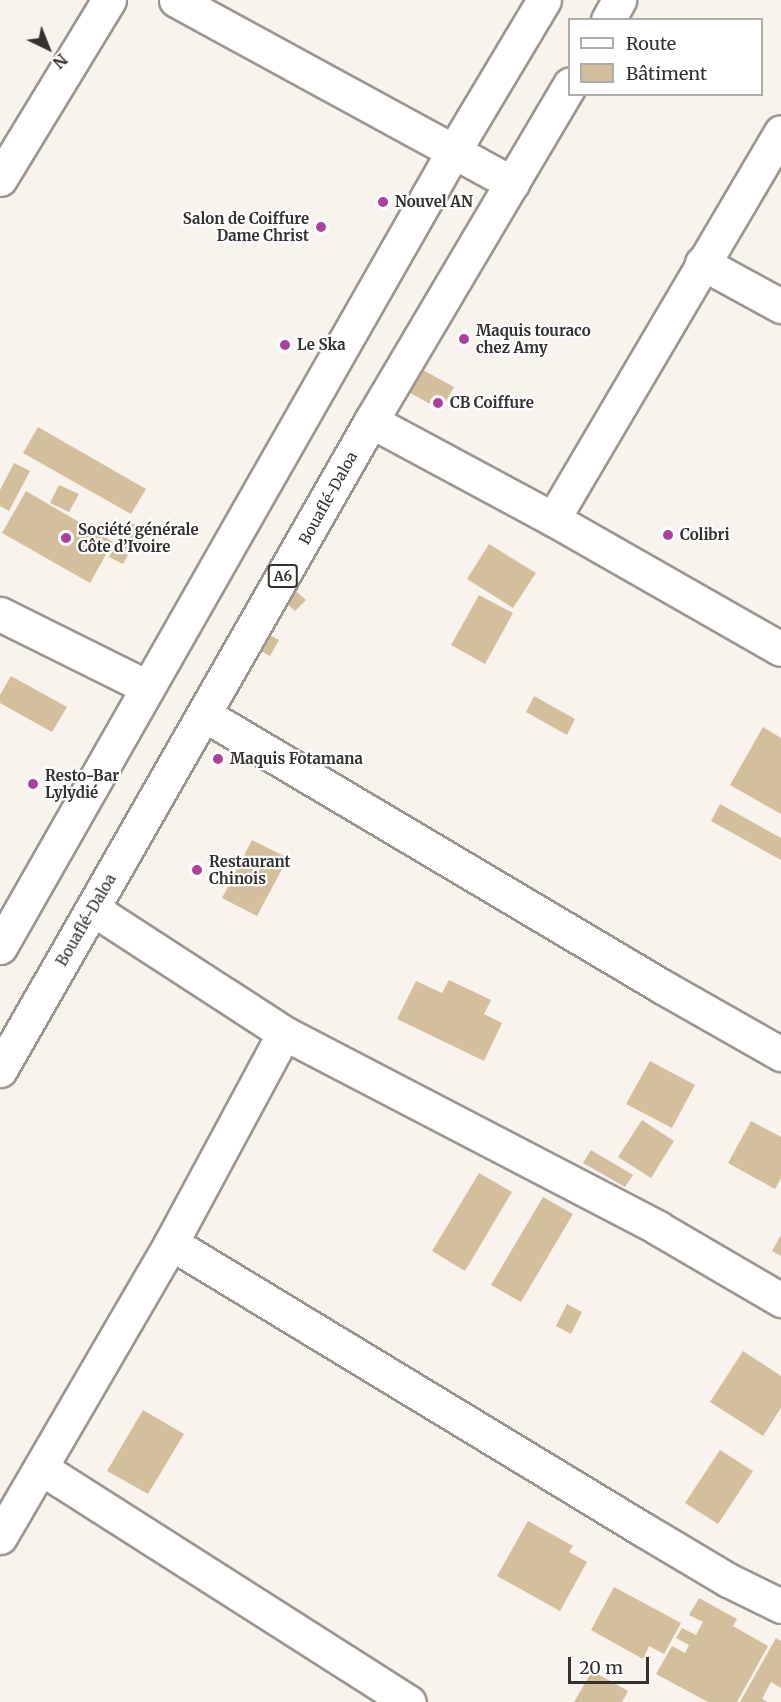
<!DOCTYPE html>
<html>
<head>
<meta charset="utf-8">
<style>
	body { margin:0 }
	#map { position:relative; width:781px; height:1702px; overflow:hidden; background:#f9f3ee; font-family:Merriweather,serif }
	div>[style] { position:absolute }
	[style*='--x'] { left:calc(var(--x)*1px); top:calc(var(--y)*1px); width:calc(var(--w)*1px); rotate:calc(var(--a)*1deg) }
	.building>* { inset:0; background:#d4bf9d }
	.roads { filter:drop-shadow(2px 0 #9c9691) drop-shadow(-2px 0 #9c9691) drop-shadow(0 2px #9c9691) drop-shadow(0 -2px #9c9691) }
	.minor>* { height:33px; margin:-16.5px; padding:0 16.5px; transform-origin:16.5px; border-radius:16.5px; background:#fff }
	.highway>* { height:33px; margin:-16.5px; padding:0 16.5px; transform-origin:16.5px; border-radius:16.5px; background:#fff }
	.dots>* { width:16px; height:16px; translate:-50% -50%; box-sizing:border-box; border:3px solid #fff; border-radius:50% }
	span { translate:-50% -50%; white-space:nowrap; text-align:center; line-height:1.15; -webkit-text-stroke:4.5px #fff; paint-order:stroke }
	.shield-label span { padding:2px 4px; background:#fff; border:2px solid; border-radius:4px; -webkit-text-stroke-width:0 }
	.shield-label { font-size:14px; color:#34312f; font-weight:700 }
	.poi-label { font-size:15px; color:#34312f; font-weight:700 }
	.left { translate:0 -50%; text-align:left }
	.right { translate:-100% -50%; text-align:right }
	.street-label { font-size:15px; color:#34312f }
	.legend { position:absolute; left:568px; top:18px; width:195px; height:78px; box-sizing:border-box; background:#fff; border:2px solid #aeadac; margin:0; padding:8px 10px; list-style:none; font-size:18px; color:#34312f }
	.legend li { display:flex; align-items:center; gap:12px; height:30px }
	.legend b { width:30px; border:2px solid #aeadac }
	.north { position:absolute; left:18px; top:18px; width:60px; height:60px; -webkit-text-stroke:4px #fff; paint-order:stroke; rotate:137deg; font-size:16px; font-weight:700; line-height:24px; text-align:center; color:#34312f }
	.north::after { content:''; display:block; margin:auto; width:21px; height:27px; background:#34312f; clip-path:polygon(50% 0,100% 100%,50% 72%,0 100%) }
	.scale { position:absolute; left:568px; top:1657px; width:81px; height:27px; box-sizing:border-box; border:3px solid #34312f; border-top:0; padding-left:8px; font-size:18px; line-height:21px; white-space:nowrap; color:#34312f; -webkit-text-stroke:4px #fff; paint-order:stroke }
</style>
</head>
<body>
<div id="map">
	<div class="building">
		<i style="clip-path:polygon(423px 370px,454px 387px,441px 410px,410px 393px)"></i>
		<i style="clip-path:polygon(38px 427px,146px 489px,131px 514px,23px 453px)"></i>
		<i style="clip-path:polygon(14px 463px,30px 471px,9px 511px,0 506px,0 490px)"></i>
		<i style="clip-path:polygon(59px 485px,79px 494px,69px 512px,50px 503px)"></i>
		<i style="clip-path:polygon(26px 491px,113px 542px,90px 583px,2px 533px)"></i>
		<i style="clip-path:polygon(128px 521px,142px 529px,123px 564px,109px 557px)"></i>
		<i style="clip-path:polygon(489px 544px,536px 573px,513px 608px,467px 579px)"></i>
		<i style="clip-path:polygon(290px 586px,306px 600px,295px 611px,279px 597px)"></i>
		<i style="clip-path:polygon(479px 595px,513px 613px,485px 664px,451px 645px)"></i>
		<i style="clip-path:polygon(259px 630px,279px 640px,270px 656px,251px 646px)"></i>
		<i style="clip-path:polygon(11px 676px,67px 707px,52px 732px,0 703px,0 695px)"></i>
		<i style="clip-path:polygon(534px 696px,575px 719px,567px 735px,526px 712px)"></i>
		<i style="clip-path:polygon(763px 727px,781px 738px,781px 814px,730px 785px)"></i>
		<i style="clip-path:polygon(720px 804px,781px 838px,781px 860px,711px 821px)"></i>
		<i style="clip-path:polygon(252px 840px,288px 858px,257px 916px,222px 898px)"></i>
		<i style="clip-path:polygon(449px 980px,491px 1000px,484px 1014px,502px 1023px,484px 1061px,397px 1019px,416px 981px,442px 993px)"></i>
		<i style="clip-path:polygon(650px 1061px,695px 1085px,672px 1128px,626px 1104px)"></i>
		<i style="clip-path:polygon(642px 1120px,674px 1141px,651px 1178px,618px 1157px)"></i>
		<i style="clip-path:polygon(751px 1121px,781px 1137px,781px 1178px,775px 1189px,728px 1163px)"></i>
		<i style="clip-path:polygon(591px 1150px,633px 1175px,625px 1187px,583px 1163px)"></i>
		<i style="clip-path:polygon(479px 1173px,512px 1192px,465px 1271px,432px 1251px)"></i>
		<i style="clip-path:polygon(543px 1197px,573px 1214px,521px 1302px,491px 1285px)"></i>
		<i style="clip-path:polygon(781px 1235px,781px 1256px,772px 1251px)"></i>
		<i style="clip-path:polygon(567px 1304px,582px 1312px,571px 1334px,556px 1326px)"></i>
		<i style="clip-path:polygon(743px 1351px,781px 1376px,781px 1408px,763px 1436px,710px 1402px)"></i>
		<i style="clip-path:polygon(143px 1410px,184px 1434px,148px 1494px,107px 1471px)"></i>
		<i style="clip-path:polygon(720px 1450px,753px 1471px,718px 1524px,685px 1503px)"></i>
		<i style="clip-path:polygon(528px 1521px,573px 1546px,569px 1552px,587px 1562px,560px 1611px,497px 1576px)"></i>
		<i style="clip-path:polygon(614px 1587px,681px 1623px,664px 1654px,649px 1646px,643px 1659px,591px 1630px)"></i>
		<i style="clip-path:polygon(699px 1598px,737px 1619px,733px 1626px,768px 1646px,737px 1702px,708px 1702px,656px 1674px,672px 1646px,685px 1653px,689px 1645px,676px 1638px,682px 1628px,696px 1635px,703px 1622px,689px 1615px)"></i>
		<i style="clip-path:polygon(776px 1638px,781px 1641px,781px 1688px,771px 1682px,762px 1699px,768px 1702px,740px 1702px)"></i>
		<i style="clip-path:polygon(592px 1671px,628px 1691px,622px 1702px,574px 1702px)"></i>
	</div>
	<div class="roads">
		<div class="minor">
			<i style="--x:176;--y:0;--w:383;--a:28.6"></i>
			<i style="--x:0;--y:179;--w:210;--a:-58.7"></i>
			<i style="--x:702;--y:263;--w:90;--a:28.6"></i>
			<i style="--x:371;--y:421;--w:207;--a:28.3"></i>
			<i style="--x:553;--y:519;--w:262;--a:29.7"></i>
			<i style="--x:553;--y:519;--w:449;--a:-59.5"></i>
			<i style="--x:0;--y:614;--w:164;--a:26.4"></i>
			<i style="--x:205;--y:715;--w:533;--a:30.71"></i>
			<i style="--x:663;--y:987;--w:136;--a:29.6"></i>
			<i style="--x:93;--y:909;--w:228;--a:33"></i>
			<i style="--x:284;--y:1033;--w:422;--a:27.5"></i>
			<i style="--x:658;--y:1228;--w:143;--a:30.3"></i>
			<i style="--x:171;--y:1243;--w:553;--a:31.25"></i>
			<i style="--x:644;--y:1530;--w:98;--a:30.8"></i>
			<i style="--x:728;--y:1580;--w:59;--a:26.1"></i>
			<i style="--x:41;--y:1468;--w:436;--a:32.5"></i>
			<i style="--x:0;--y:1537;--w:340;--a:-59.8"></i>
			<i style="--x:171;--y:1243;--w:238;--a:-61.7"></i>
		</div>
		<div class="highway">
			<i style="--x:608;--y:20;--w:23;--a:-61"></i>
			<i style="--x:0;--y:947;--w:915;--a:-60.33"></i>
			<i style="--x:453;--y:152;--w:177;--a:-59.1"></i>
			<i style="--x:0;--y:1070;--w:748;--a:-60.25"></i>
			<i style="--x:371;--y:421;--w:391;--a:-59.4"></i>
		</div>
	</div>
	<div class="dots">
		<i style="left:383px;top:202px;background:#ab40a0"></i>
		<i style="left:321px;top:227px;background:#ab40a0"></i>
		<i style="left:464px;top:339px;background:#ab40a0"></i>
		<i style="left:285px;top:345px;background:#ab40a0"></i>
		<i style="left:438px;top:403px;background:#ab40a0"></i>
		<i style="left:668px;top:535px;background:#ab40a0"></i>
		<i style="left:66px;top:538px;background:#ab40a0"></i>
		<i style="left:218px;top:759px;background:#ab40a0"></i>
		<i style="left:33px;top:784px;background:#ab40a0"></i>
		<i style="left:197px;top:870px;background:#ab40a0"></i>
	</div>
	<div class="shield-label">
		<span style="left:283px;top:576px">A6</span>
	</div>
	<div class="poi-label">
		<span class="left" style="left:395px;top:202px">Nouvel AN</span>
		<span class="right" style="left:309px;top:227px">Salon de Coiffure<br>Dame Christ</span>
		<span class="left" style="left:476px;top:339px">Maquis touraco<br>chez Amy</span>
		<span class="left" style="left:297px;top:345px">Le Ska</span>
		<span class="left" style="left:450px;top:403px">CB Coiffure</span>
		<span class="left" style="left:78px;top:538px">Société générale<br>Côte d’Ivoire</span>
		<span class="left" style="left:680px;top:535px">Colibri</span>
		<span class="left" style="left:230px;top:759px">Maquis Fotamana</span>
		<span class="left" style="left:45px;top:784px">Resto-Bar<br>Lylydié</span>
		<span class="left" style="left:209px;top:870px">Restaurant<br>Chinois</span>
	</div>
	<div class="street-label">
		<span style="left:328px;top:498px;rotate:-61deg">Bouaflé-Daloa</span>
		<span style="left:86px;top:920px;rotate:-60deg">Bouaflé-Daloa</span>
	</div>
	<ul class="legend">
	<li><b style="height:8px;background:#fff"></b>Route</li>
	<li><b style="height:16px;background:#d4bf9d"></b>Bâtiment</li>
	</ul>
	<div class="north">N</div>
	<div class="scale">20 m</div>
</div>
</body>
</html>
